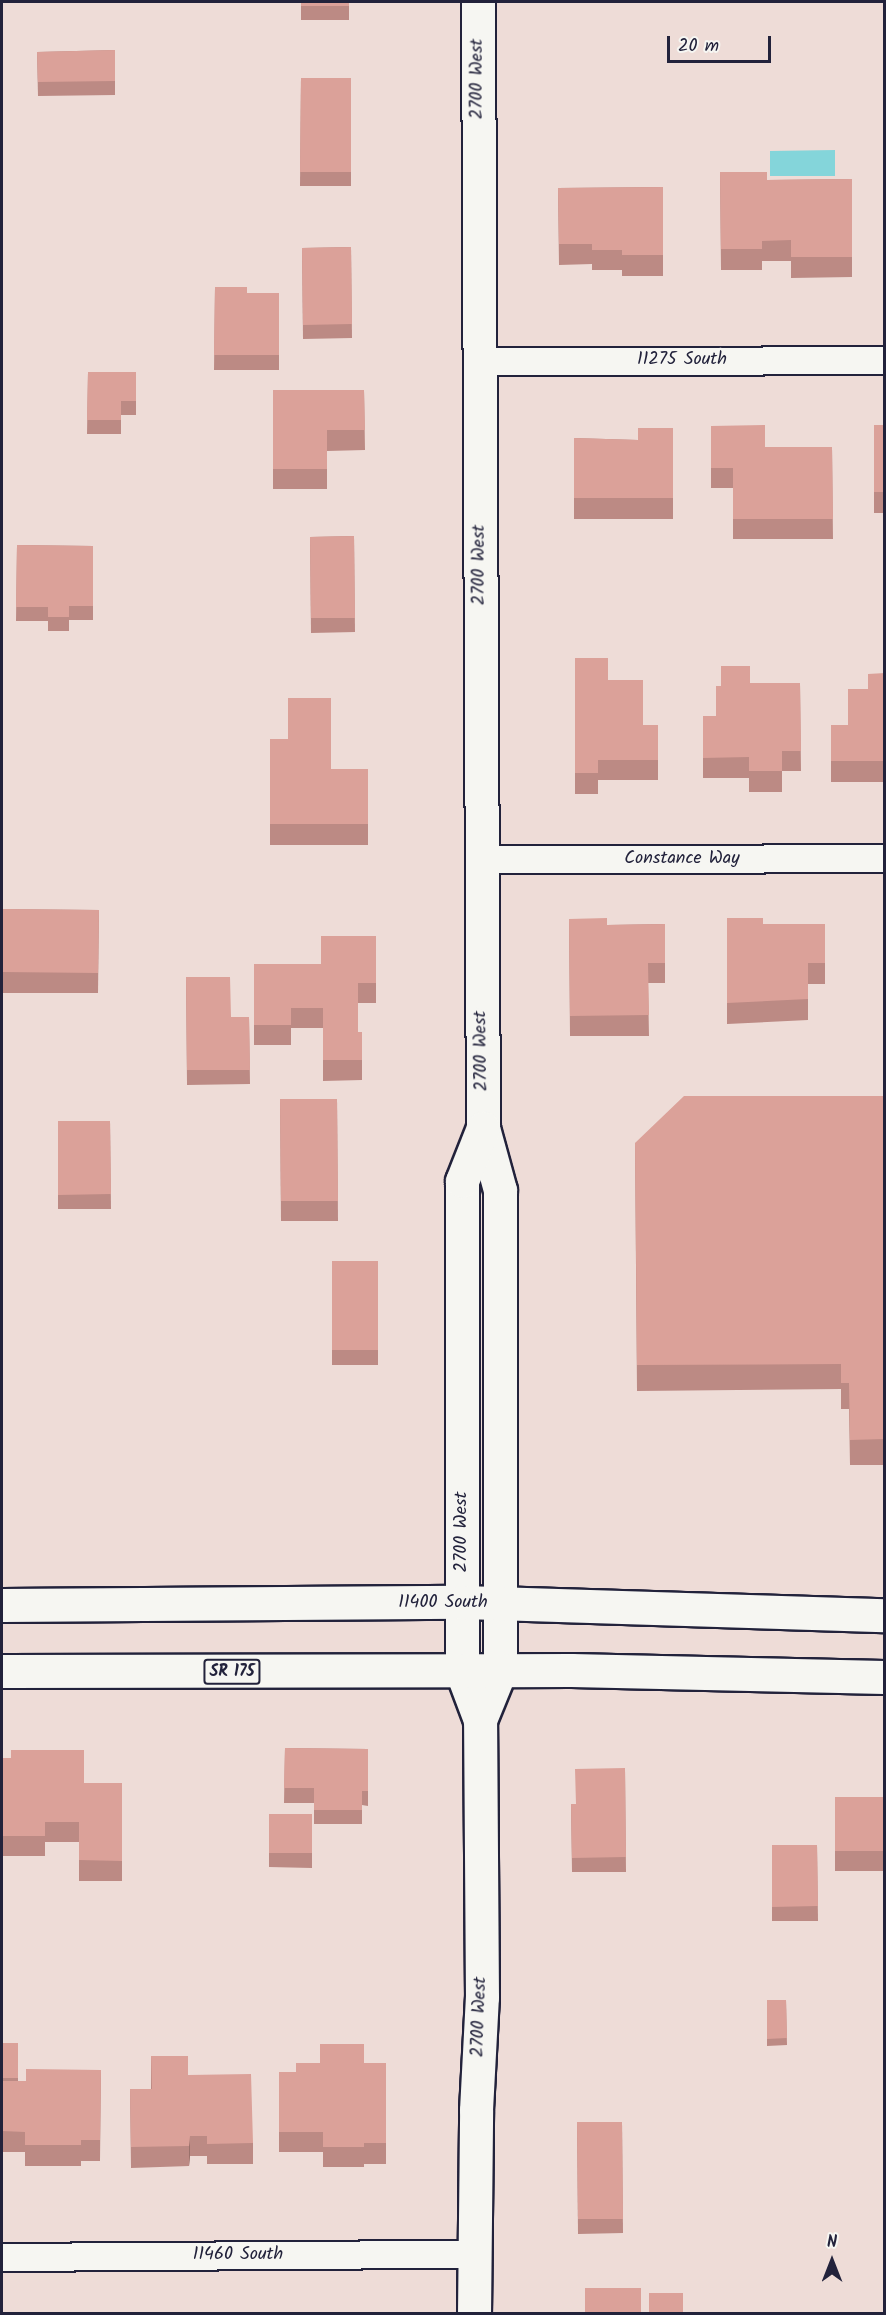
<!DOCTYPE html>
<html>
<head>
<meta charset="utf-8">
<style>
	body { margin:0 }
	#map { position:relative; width:886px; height:2315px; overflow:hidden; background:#eedcd7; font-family:Kalam,sans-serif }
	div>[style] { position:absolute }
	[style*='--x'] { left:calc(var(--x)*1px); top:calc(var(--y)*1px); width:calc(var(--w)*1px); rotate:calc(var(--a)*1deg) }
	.water>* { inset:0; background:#84d5da }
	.roads { filter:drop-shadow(2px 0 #22223b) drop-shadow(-2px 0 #22223b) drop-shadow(0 2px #22223b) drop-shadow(0 -2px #22223b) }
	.minor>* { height:27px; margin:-13.5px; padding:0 13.5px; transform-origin:13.5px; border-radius:13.5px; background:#f6f6f2 }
	.secondary>* { height:33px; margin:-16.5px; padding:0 16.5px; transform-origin:16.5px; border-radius:16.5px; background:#f6f6f2 }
	.primary>* { height:33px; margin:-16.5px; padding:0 16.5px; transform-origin:16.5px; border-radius:16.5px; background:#f6f6f2 }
	.wall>* { inset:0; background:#bc8a84 }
	.shaded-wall>* { inset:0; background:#99716b }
	.building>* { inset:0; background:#dba199 }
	span { translate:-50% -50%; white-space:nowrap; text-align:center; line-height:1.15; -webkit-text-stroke:4.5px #f6f6f2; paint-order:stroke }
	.shield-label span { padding:2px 4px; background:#f6f6f2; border:2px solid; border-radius:4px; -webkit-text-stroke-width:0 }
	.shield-label { font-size:16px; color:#22223b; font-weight:700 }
	.street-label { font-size:18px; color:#22223b }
	.frame { position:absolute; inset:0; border:3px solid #22223b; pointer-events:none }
	.north { position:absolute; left:802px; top:2231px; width:60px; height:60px; -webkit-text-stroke:4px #f6f6f2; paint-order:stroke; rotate:0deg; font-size:16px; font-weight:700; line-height:24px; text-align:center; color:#22223b }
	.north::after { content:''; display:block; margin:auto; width:21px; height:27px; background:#22223b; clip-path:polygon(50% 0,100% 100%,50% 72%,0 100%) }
	.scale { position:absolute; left:667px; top:36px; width:104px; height:27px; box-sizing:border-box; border:3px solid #22223b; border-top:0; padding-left:8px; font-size:18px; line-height:21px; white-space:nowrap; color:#22223b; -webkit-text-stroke:4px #f6f6f2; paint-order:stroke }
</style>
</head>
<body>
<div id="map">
	<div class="water">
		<i style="clip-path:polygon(835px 150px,835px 176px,770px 176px,770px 151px)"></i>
	</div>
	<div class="roads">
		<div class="minor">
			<i style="--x:479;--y:361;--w:405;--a:-0.1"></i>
			<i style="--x:480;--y:859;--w:404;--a:-0.1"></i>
			<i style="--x:2;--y:2257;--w:472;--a:-0.4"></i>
		</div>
		<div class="secondary">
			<i style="--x:478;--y:2;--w:1126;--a:89.75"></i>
			<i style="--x:483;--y:1128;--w:64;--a:74.7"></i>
			<i style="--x:500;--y:1190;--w:481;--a:90"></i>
			<i style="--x:500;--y:1671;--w:53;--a:112.2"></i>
			<i style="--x:474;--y:2314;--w:204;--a:-89.4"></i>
			<i style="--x:476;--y:2110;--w:113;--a:-87"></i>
			<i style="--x:482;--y:1997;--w:277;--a:-90.4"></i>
			<i style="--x:480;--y:1720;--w:51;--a:-110.6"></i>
			<i style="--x:462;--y:1672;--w:491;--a:-90"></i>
			<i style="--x:462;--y:1181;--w:57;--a:-68.4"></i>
		</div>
		<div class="primary">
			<i style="--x:2;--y:1605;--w:460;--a:-0.4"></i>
			<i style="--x:462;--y:1602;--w:422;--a:1.8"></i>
			<i style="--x:2;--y:1671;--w:569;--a:-0.1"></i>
			<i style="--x:571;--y:1670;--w:313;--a:1.3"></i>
		</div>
	</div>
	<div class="wall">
		<i style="clip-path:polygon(301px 2px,349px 2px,349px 20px,301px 20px)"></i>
		<i style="clip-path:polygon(115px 50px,115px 95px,38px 96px,37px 52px)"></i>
		<i style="clip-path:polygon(301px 78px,351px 78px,351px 186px,300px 186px)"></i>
		<i style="clip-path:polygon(720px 172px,767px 180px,852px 179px,852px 277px,791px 278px,791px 261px,762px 261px,762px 270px,721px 270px)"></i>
		<i style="clip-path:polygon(663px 187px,663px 276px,622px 276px,622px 270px,592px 270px,592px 264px,559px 265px,558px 188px)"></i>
		<i style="clip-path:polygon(351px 247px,352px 338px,303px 339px,302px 248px)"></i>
		<i style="clip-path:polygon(215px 287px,247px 293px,279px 293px,279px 370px,214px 370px)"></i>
		<i style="clip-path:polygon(88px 372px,136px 372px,136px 415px,121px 415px,121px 434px,87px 434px)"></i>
		<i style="clip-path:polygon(273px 390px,364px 390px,365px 450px,327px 451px,327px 489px,273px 489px)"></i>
		<i style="clip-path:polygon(874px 425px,885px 425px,885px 513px,874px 513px)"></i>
		<i style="clip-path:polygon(711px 426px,765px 447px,832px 447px,833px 539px,733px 539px,733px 488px,711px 488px)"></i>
		<i style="clip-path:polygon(673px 428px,673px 519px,574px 519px,574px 438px,638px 440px)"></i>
		<i style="clip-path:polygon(354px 536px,355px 632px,311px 633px,310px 537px)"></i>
		<i style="clip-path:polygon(17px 545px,93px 546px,93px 620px,69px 620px,69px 631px,48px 631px,48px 621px,16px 621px)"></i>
		<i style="clip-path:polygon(575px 658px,608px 680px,643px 725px,658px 725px,658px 780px,598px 780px,598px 794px,575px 794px)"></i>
		<i style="clip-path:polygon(885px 673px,884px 782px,831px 782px,831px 725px,848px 725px,868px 689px)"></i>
		<i style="clip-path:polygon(750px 683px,800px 683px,801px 771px,782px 771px,782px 792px,749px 792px,749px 778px,703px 778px,703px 716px,716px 716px)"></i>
		<i style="clip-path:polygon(270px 739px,331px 769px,368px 769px,368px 845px,270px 845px)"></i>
		<i style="clip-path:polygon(2px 909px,99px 910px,98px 993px,2px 993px)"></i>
		<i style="clip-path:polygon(727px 918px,763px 924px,825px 924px,825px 984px,808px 984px,808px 1020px,727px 1024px)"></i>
		<i style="clip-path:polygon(569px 919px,607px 925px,665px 924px,665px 983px,648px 983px,649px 1036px,570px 1036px)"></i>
		<i style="clip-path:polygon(376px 936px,376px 1003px,358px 1003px,358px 1032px,362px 1032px,362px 1080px,323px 1081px,323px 1028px,291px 1028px,291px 1045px,254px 1045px,254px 964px,321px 964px)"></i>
		<i style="clip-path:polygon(186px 977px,231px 1017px,249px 1017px,250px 1084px,187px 1085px)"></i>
		<i style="clip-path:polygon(885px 1096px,885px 1465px,850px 1465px,849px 1409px,841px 1409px,841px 1389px,637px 1391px,635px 1143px)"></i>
		<i style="clip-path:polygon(280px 1099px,337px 1099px,338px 1221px,281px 1221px)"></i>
		<i style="clip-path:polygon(58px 1121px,110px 1121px,111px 1209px,58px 1209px)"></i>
		<i style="clip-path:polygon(332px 1261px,378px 1261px,378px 1365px,332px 1365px)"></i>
		<i style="clip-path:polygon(285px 1748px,368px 1749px,368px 1806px,362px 1805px,362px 1824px,314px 1824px,314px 1803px,284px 1803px)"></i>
		<i style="clip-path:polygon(2px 1758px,84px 1783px,122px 1783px,122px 1881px,79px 1881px,79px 1842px,45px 1842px,45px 1856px,2px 1856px)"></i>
		<i style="clip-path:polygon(625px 1768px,626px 1872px,572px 1872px,571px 1804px,576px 1804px)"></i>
		<i style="clip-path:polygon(835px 1797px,885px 1797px,885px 1871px,835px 1871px)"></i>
		<i style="clip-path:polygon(269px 1814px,312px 1814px,312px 1868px,269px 1867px)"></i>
		<i style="clip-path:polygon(772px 1845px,817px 1845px,818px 1921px,772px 1921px)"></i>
		<i style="clip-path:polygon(767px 2000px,786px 2000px,787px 2045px,767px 2046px)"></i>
		<i style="clip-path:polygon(2px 2043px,18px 2043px,18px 2081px,26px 2081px,101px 2070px,100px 2161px,81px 2161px,81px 2166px,25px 2166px,25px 2152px,2px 2152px)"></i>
		<i style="clip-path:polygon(151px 2056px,188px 2075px,253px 2143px,253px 2164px,207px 2164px,207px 2156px,190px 2156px,189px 2166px,131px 2168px,130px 2089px,151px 2089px)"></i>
		<i style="clip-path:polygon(364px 2063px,386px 2063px,386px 2164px,364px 2164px,364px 2167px,323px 2167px,323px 2152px,279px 2152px,279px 2072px,296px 2072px)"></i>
		<i style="clip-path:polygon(577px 2122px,622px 2122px,623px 2233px,578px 2234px)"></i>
	</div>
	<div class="shaded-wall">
		<i style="clip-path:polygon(190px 2136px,190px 2156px,189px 2166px,189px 2146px)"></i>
	</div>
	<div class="building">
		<i style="clip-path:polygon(301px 2px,349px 2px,349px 6px,301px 6px)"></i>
		<i style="clip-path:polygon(115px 50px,115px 81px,38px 82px,37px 52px)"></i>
		<i style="clip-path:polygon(301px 78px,351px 78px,351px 172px,300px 172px)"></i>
		<i style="clip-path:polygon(720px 172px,767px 172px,767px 180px,852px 179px,852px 257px,791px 257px,791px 240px,762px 241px,762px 249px,721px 249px)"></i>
		<i style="clip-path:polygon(663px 187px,663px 255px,622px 255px,622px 250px,592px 250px,592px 244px,559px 244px,558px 188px)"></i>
		<i style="clip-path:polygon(351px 247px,352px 324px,303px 325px,302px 248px)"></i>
		<i style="clip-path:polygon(215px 287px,247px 287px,247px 293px,279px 293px,279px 355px,214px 355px)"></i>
		<i style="clip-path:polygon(88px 372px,136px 372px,136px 401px,121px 401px,121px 420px,87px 420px)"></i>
		<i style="clip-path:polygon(273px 390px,364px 390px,365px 430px,327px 430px,327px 469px,273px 469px)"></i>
		<i style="clip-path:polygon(765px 425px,765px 447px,832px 447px,833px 519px,733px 519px,733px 468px,711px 468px,711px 426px)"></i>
		<i style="clip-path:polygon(874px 425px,885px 425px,885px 492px,874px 492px)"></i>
		<i style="clip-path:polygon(638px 428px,673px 428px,673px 498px,574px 498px,574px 438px,638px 440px)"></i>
		<i style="clip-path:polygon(354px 536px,355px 618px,311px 618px,310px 537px)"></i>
		<i style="clip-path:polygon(17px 545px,93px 546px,93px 606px,69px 606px,69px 617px,48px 617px,48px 607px,16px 607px)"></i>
		<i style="clip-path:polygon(575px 658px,608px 658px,608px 680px,643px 680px,643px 725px,658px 725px,658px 760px,598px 760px,598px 773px,575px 773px)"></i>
		<i style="clip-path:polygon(721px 666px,750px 666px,750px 683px,800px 683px,801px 751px,782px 751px,782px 771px,749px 771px,749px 757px,703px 758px,703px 716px,716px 716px,716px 686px,721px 686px)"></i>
		<i style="clip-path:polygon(885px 673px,884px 761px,831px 761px,831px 725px,848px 725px,848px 689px,868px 689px,868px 674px)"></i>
		<i style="clip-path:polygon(288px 698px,331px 698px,331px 769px,368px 769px,368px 824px,270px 824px,270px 739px,288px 739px)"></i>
		<i style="clip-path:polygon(2px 909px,99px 910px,98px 973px,2px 972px)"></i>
		<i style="clip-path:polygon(607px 918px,607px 925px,665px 924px,665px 963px,648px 963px,649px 1015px,570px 1016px,569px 919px)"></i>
		<i style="clip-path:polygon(727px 918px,763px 918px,763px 924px,825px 924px,825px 963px,808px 963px,808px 999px,727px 1003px)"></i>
		<i style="clip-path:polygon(321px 936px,376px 936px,376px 983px,358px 983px,358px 1032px,362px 1032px,362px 1060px,323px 1060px,323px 1008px,291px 1008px,291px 1025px,254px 1025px,254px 964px,321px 964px)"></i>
		<i style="clip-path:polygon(186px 977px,230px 977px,231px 1017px,249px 1017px,250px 1070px,187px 1070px)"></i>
		<i style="clip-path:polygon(684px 1096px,885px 1096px,885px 1439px,850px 1440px,849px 1383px,841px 1383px,841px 1364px,637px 1365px,635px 1143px)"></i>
		<i style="clip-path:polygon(280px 1099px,337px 1099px,338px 1201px,281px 1201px)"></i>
		<i style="clip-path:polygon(58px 1121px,110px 1121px,111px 1194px,58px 1195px)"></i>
		<i style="clip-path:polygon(332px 1261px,378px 1261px,378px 1350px,332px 1350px)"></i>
		<i style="clip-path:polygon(285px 1748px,368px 1749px,368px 1791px,362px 1791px,362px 1810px,314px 1810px,314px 1788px,284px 1788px)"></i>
		<i style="clip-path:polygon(11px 1750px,84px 1750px,84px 1783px,122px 1783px,122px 1861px,79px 1860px,79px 1822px,45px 1822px,45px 1836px,2px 1836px,2px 1758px,11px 1758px)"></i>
		<i style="clip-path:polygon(625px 1768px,626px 1857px,572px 1858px,571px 1804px,576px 1804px,575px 1769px)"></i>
		<i style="clip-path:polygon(835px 1797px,885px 1797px,885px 1851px,835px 1851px)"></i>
		<i style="clip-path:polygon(269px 1814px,312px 1814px,312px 1853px,269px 1853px)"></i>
		<i style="clip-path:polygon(772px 1845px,817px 1845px,818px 1906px,772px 1907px)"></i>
		<i style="clip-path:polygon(767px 2000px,786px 2000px,787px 2038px,767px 2039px)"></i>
		<i style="clip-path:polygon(2px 2043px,18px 2043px,18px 2078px,2px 2078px)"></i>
		<i style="clip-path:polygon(320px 2044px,364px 2044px,364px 2063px,386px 2063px,386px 2143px,364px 2143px,364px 2147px,323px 2147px,323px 2132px,279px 2132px,279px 2072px,296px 2072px,296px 2063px,320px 2063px)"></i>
		<i style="clip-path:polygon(151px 2056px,188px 2056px,188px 2075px,251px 2074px,253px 2143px,207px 2144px,207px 2136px,190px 2136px,189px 2146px,131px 2147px,130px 2089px,152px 2089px)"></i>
		<i style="clip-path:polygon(26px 2069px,101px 2070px,100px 2140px,81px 2140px,81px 2145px,25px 2145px,25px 2132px,2px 2131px,2px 2081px,26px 2081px)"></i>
		<i style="clip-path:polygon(577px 2122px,622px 2122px,623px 2219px,578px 2219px)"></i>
		<i style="clip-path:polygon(585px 2288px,641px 2288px,641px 2313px,585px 2313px)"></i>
		<i style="clip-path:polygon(649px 2293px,683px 2293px,683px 2313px,649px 2313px)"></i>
	</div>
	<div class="shield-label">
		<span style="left:232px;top:1672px">SR 175</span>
	</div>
	<div class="street-label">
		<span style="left:478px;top:79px;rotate:-90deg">2700 West</span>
		<span style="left:682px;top:360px">11275 South</span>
		<span style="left:480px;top:565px;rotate:-90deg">2700 West</span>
		<span style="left:682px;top:859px">Constance Way</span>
		<span style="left:482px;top:1051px;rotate:-91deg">2700 West</span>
		<span style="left:462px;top:1532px;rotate:-90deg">2700 West</span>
		<span style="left:443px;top:1603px">11400 South</span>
		<span style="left:480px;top:2017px;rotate:-88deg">2700 West</span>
		<span style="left:238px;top:2255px">11460 South</span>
	</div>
	<div class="frame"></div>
	<div class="north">N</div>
	<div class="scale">20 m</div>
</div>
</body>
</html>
